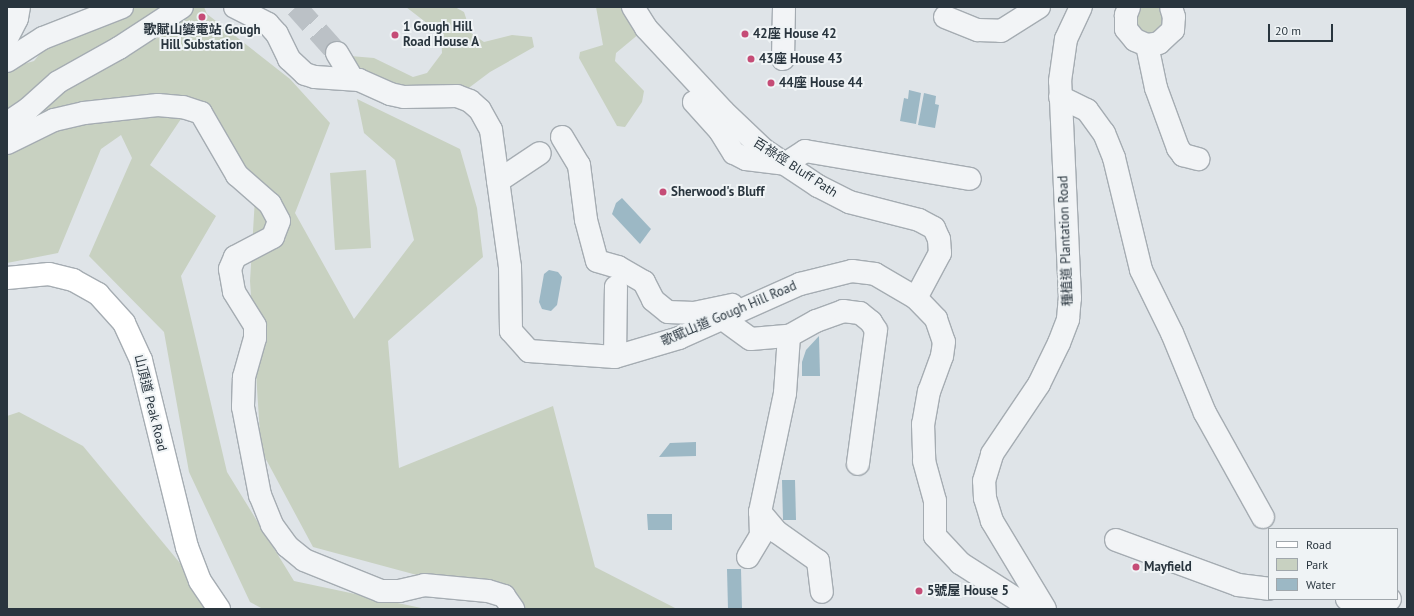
<!DOCTYPE html>
<html>
<head>
<meta charset="utf-8">
<style>
	body { margin:0 }
	#map { position:relative; width:1414px; height:616px; overflow:hidden; background:#dfe4e8; font-family:"PT Sans","Noto Sans TC",sans-serif }
	div>[style] { position:absolute }
	[style*='--x'] { left:calc(var(--x)*1px); top:calc(var(--y)*1px); width:calc(var(--w)*1px); rotate:calc(var(--a)*1deg) }
	.green>* { inset:0; background:#c8d1c1 }
	.water>* { inset:0; background:#9cb8c5 }
	.minor-tunnel>* { height:22px; margin-top:-11px; transform-origin:0; background:repeating-linear-gradient(90deg,#bbc1c6 0 22px,transparent 0 33px) }
	.roads { filter:drop-shadow(1px 0 #a5acb2) drop-shadow(-1px 0 #a5acb2) drop-shadow(0 1px #a5acb2) drop-shadow(0 -1px #a5acb2) }
	.minor>* { height:22px; margin:-11px; padding:0 11px; transform-origin:11px; border-radius:11px; background:#f2f4f6 }
	.major>* { height:22px; margin:-11px; padding:0 11px; transform-origin:11px; border-radius:11px; background:#fff }
	.dots>* { width:11px; height:11px; translate:-50% -50%; box-sizing:border-box; border:2px solid #eff3f5; border-radius:50% }
	span { translate:-50% -50%; white-space:nowrap; text-align:center; line-height:1.15; -webkit-text-stroke:4px #eff3f5; paint-order:stroke }
	.poi-label { font-size:13px; color:#29353e; font-weight:700 }
	.left { translate:0 -50%; text-align:left }
	.street-label { font-size:13px; color:#29353e }
	.frame { position:absolute; inset:0; border:8px solid #29353e; pointer-events:none }
	.legend { position:absolute; left:1268px; top:528px; width:130px; height:72px; box-sizing:border-box; background:#eff3f5; border:1px solid #a0a7ac; margin:0; padding:5px 7px; list-style:none; font-size:12px; color:#29353e }
	.legend li { display:flex; align-items:center; gap:8px; height:20px }
	.legend b { width:20px; border:1px solid #a0a7ac }
	.scale { position:absolute; left:1268px; top:24px; width:65px; height:18px; box-sizing:border-box; border:2px solid #29353e; border-top:0; padding-left:5px; font-size:12px; line-height:14px; white-space:nowrap; color:#29353e; -webkit-text-stroke:3px #eff3f5; paint-order:stroke }
</style>
</head>
<body>
<div id="map">
	<div class="green">
		<i style="clip-path:polygon(98px 7px,204px 7px,207px 14px,290px 79px,330px 123px,295px 213px,354px 319px,414px 240px,395px 160px,364px 133px,357px 99px,460px 149px,477px 208px,483px 257px,388px 341px,399px 468px,553px 406px,595px 567px,677px 609px,506px 609px,502px 598px,313px 547px,261px 450px,250px 281px,255px 198px,187px 110px,150px 165px,216px 216px,181px 276px,227px 472px,294px 581px,426px 609px,263px 609px,250px 602px,189px 472px,164px 332px,89px 256px,132px 158px,121px 135px,101px 149px,58px 253px,7px 263px,7px 69px,34px 61px,61px 28px)"></i>
		<i style="clip-path:polygon(406px 7px,455px 7px,464px 12px,471px 33px,484px 42px,512px 35px,532px 37px,534px 47px,490px 72px,466px 90px,403px 93px,362px 75px,350px 56px,374px 58px,413px 77px,427px 73px,442px 53px,441px 34px)"></i>
		<i style="clip-path:polygon(596px 7px,627px 7px,640px 33px,616px 53px,615px 61px,644px 91px,642px 102px,625px 127px,617px 126px,579px 58px,580px 52px,603px 45px)"></i>
		<i style="clip-path:polygon(1134px 7px,1166px 7px,1170px 16px,1156px 37px,1138px 33px)"></i>
		<i style="clip-path:polygon(366px 170px,371px 248px,335px 250px,330px 173px)"></i>
		<i style="clip-path:polygon(19px 412px,83px 446px,218px 609px,7px 609px,7px 416px)"></i>
	</div>
	<div class="water">
		<i style="clip-path:polygon(909px 90px,921px 93px,916px 124px,900px 121px,904px 98px,908px 99px)"></i>
		<i style="clip-path:polygon(924px 93px,936px 96px,935px 104px,939px 105px,935px 128px,918px 125px)"></i>
		<i style="clip-path:polygon(622px 198px,651px 229px,640px 244px,612px 214px,616px 203px)"></i>
		<i style="clip-path:polygon(549px 270px,558px 272px,562px 277px,557px 305px,551px 311px,542px 309px,539px 302px,544px 274px)"></i>
		<i style="clip-path:polygon(819px 336px,820px 376px,802px 376px,802px 362px,806px 350px)"></i>
		<i style="clip-path:polygon(696px 442px,696px 456px,659px 457px,670px 443px)"></i>
		<i style="clip-path:polygon(782px 480px,795px 480px,796px 520px,783px 520px)"></i>
		<i style="clip-path:polygon(647px 514px,672px 514px,672px 530px,648px 530px)"></i>
		<i style="clip-path:polygon(727px 569px,741px 569px,742px 609px,728px 609px)"></i>
	</div>
	<div class="minor-tunnel">
		<i style="--x:296;--y:7;--w:62;--a:48.3"></i>
	</div>
	<div class="roads">
		<div class="minor">
			<i style="--x:235;--y:7;--w:37;--a:27"></i>
			<i style="--x:268;--y:24;--w:13;--a:48"></i>
			<i style="--x:277;--y:34;--w:28;--a:64"></i>
			<i style="--x:289;--y:59;--w:22;--a:43"></i>
			<i style="--x:305;--y:74;--w:10;--a:17"></i>
			<i style="--x:315;--y:77;--w:44;--a:3.9"></i>
			<i style="--x:359;--y:80;--w:34;--a:24"></i>
			<i style="--x:390;--y:94;--w:14;--a:12"></i>
			<i style="--x:404;--y:97;--w:53;--a:-1.1"></i>
			<i style="--x:457;--y:96;--w:14;--a:21"></i>
			<i style="--x:470;--y:101;--w:13;--a:42"></i>
			<i style="--x:480;--y:110;--w:23;--a:61"></i>
			<i style="--x:491;--y:130;--w:138;--a:82.1"></i>
			<i style="--x:510;--y:267;--w:64;--a:89.1"></i>
			<i style="--x:511;--y:331;--w:27;--a:48"></i>
			<i style="--x:529;--y:351;--w:86;--a:4"></i>
			<i style="--x:615;--y:357;--w:67;--a:-16.5"></i>
			<i style="--x:679;--y:338;--w:133;--a:-24.1"></i>
			<i style="--x:800;--y:284;--w:54;--a:-14"></i>
			<i style="--x:852;--y:271;--w:23;--a:7"></i>
			<i style="--x:875;--y:274;--w:48;--a:30.3"></i>
			<i style="--x:916;--y:298;--w:29;--a:46"></i>
			<i style="--x:936;--y:319;--w:24;--a:71"></i>
			<i style="--x:944;--y:342;--w:14;--a:98"></i>
			<i style="--x:942;--y:356;--w:37;--a:110"></i>
			<i style="--x:929;--y:391;--w:34;--a:100"></i>
			<i style="--x:923;--y:424;--w:37;--a:88"></i>
			<i style="--x:924;--y:461;--w:41;--a:74.6"></i>
			<i style="--x:935;--y:501;--w:35;--a:90"></i>
			<i style="--x:935;--y:536;--w:37;--a:47"></i>
			<i style="--x:960;--y:563;--w:85;--a:32.6"></i>
			<i style="--x:633;--y:7;--w:25;--a:58"></i>
			<i style="--x:646;--y:28;--w:113;--a:47.1"></i>
			<i style="--x:723;--y:111;--w:57;--a:43.6"></i>
			<i style="--x:764;--y:150;--w:65;--a:33.7"></i>
			<i style="--x:818;--y:186;--w:35;--a:27"></i>
			<i style="--x:849;--y:202;--w:72;--a:14.4"></i>
			<i style="--x:919;--y:220;--w:17;--a:28"></i>
			<i style="--x:934;--y:228;--w:12;--a:66"></i>
			<i style="--x:939;--y:239;--w:14;--a:86"></i>
			<i style="--x:940;--y:253;--w:51;--a:118.1"></i>
			<i style="--x:1129;--y:7;--w:9;--a:111"></i>
			<i style="--x:1126;--y:15;--w:14;--a:90"></i>
			<i style="--x:1126;--y:29;--w:14;--a:51"></i>
			<i style="--x:1135;--y:40;--w:13;--a:23"></i>
			<i style="--x:1147;--y:45;--w:12;--a:-9"></i>
			<i style="--x:1159;--y:43;--w:19;--a:-43"></i>
			<i style="--x:1173;--y:30;--w:13;--a:-86"></i>
			<i style="--x:1174;--y:17;--w:10;--a:-107"></i>
			<i style="--x:945;--y:17;--w:35;--a:22"></i>
			<i style="--x:978;--y:30;--w:23;--a:2"></i>
			<i style="--x:1001;--y:31;--w:45;--a:-32.3"></i>
			<i style="--x:7;--y:38;--w:22;--a:-63"></i>
			<i style="--x:17;--y:18;--w:11;--a:-80"></i>
			<i style="--x:1147;--y:45;--w:44;--a:78.2"></i>
			<i style="--x:1156;--y:88;--w:64;--a:69.9"></i>
			<i style="--x:1178;--y:148;--w:9;--a:54"></i>
			<i style="--x:1183;--y:155;--w:16;--a:15"></i>
			<i style="--x:337;--y:53;--w:29;--a:59"></i>
			<i style="--x:783;--y:59;--w:52;--a:-88.9"></i>
			<i style="--x:7;--y:61;--w:43;--a:-32.6"></i>
			<i style="--x:43;--y:38;--w:85;--a:-21.4"></i>
			<i style="--x:1060;--y:97;--w:30;--a:26"></i>
			<i style="--x:1087;--y:110;--w:29;--a:54"></i>
			<i style="--x:1104;--y:133;--w:27;--a:68"></i>
			<i style="--x:1114;--y:158;--w:115;--a:76.4"></i>
			<i style="--x:1141;--y:270;--w:70;--a:63.8"></i>
			<i style="--x:1172;--y:333;--w:87;--a:67.6"></i>
			<i style="--x:1205;--y:413;--w:119;--a:60.9"></i>
			<i style="--x:694;--y:102;--w:39;--a:48"></i>
			<i style="--x:720;--y:131;--w:26;--a:58"></i>
			<i style="--x:734;--y:153;--w:13;--a:27"></i>
			<i style="--x:746;--y:159;--w:39;--a:7"></i>
			<i style="--x:785;--y:164;--w:24;--a:-33"></i>
			<i style="--x:805;--y:151;--w:167;--a:9.6"></i>
			<i style="--x:7;--y:123;--w:25;--a:-34"></i>
			<i style="--x:28;--y:109;--w:40;--a:-42"></i>
			<i style="--x:58;--y:82;--w:70;--a:-29.1"></i>
			<i style="--x:119;--y:48;--w:75;--a:-33.1"></i>
			<i style="--x:562;--y:137;--w:33;--a:59"></i>
			<i style="--x:579;--y:165;--w:55;--a:82.7"></i>
			<i style="--x:586;--y:220;--w:42;--a:75"></i>
			<i style="--x:597;--y:261;--w:22;--a:16"></i>
			<i style="--x:618;--y:267;--w:30;--a:30"></i>
			<i style="--x:644;--y:282;--w:20;--a:63"></i>
			<i style="--x:653;--y:300;--w:19;--a:39"></i>
			<i style="--x:668;--y:312;--w:26;--a:2"></i>
			<i style="--x:694;--y:313;--w:39;--a:-12"></i>
			<i style="--x:7;--y:143;--w:52;--a:-26.1"></i>
			<i style="--x:54;--y:120;--w:31;--a:-13"></i>
			<i style="--x:84;--y:113;--w:74;--a:-6.2"></i>
			<i style="--x:158;--y:105;--w:25;--a:5"></i>
			<i style="--x:183;--y:107;--w:19;--a:18"></i>
			<i style="--x:201;--y:113;--w:72;--a:59.9"></i>
			<i style="--x:237;--y:175;--w:44;--a:41.3"></i>
			<i style="--x:270;--y:204;--w:19;--a:62"></i>
			<i style="--x:279;--y:221;--w:17;--a:111"></i>
			<i style="--x:273;--y:237;--w:43;--a:152.2"></i>
			<i style="--x:235;--y:257;--w:13;--a:113"></i>
			<i style="--x:230;--y:269;--w:23;--a:80"></i>
			<i style="--x:234;--y:292;--w:40;--a:58"></i>
			<i style="--x:255;--y:326;--w:12;--a:90"></i>
			<i style="--x:255;--y:338;--w:41;--a:105.8"></i>
			<i style="--x:244;--y:377;--w:30;--a:92"></i>
			<i style="--x:243;--y:407;--w:90;--a:79.1"></i>
			<i style="--x:260;--y:495;--w:32;--a:68"></i>
			<i style="--x:272;--y:525;--w:26;--a:54"></i>
			<i style="--x:287;--y:546;--w:22;--a:39"></i>
			<i style="--x:304;--y:560;--w:83;--a:21.9"></i>
			<i style="--x:381;--y:591;--w:18;--a:0"></i>
			<i style="--x:399;--y:591;--w:26;--a:-13"></i>
			<i style="--x:424;--y:585;--w:64;--a:5.4"></i>
			<i style="--x:488;--y:591;--w:17;--a:17"></i>
			<i style="--x:504;--y:596;--w:16;--a:55"></i>
			<i style="--x:498;--y:181;--w:50;--a:-33.7"></i>
			<i style="--x:723;--y:319;--w:34;--a:36"></i>
			<i style="--x:751;--y:339;--w:38;--a:-5"></i>
			<i style="--x:789;--y:336;--w:31;--a:-29"></i>
			<i style="--x:816;--y:321;--w:29;--a:-20"></i>
			<i style="--x:843;--y:311;--w:17;--a:7"></i>
			<i style="--x:860;--y:313;--w:14;--a:39"></i>
			<i style="--x:871;--y:322;--w:9;--a:58"></i>
			<i style="--x:876;--y:330;--w:135;--a:97.7"></i>
			<i style="--x:615;--y:357;--w:70;--a:-89.2"></i>
			<i style="--x:760;--y:512;--w:26;--a:50"></i>
			<i style="--x:777;--y:532;--w:50;--a:35.3"></i>
			<i style="--x:818;--y:561;--w:31;--a:83"></i>
			<i style="--x:1116;--y:540;--w:130;--a:20.2"></i>
			<i style="--x:1238;--y:585;--w:31;--a:7"></i>
			<i style="--x:748;--y:557;--w:26;--a:-59"></i>
			<i style="--x:761;--y:535;--w:23;--a:-92"></i>
			<i style="--x:760;--y:512;--w:122;--a:-78.1"></i>
			<i style="--x:785;--y:393;--w:57;--a:-86"></i>
			<i style="--x:1347;--y:599;--w:25;--a:7"></i>
			<i style="--x:1372;--y:602;--w:18;--a:-9"></i>
			<i style="--x:1045;--y:609;--w:103;--a:-121.1"></i>
			<i style="--x:992;--y:521;--w:24;--a:-107"></i>
			<i style="--x:985;--y:498;--w:17;--a:-93"></i>
			<i style="--x:984;--y:481;--w:28;--a:-73"></i>
			<i style="--x:992;--y:454;--w:84;--a:-56.1"></i>
			<i style="--x:1039;--y:384;--w:46;--a:-64"></i>
			<i style="--x:1059;--y:343;--w:26;--a:-69"></i>
			<i style="--x:1068;--y:319;--w:21;--a:-85"></i>
			<i style="--x:1070;--y:298;--w:217;--a:-92.6"></i>
			<i style="--x:1060;--y:81;--w:42;--a:-81.9"></i>
			<i style="--x:1066;--y:39;--w:35;--a:-65"></i>
		</div>
		<div class="major">
			<i style="--x:7;--y:278;--w:42;--a:-5.4"></i>
			<i style="--x:49;--y:274;--w:25;--a:14"></i>
			<i style="--x:73;--y:280;--w:29;--a:29"></i>
			<i style="--x:98;--y:294;--w:39;--a:48"></i>
			<i style="--x:124;--y:323;--w:41;--a:65.3"></i>
			<i style="--x:141;--y:360;--w:193;--a:76.2"></i>
			<i style="--x:187;--y:547;--w:36;--a:69"></i>
			<i style="--x:200;--y:581;--w:34;--a:56"></i>
		</div>
	</div>
	<div class="dots">
		<i style="left:202px;top:17px;background:#c54c76"></i>
		<i style="left:745px;top:34px;background:#c54c76"></i>
		<i style="left:395px;top:35px;background:#c54c76"></i>
		<i style="left:751px;top:59px;background:#c54c76"></i>
		<i style="left:771px;top:83px;background:#c54c76"></i>
		<i style="left:663px;top:192px;background:#c54c76"></i>
		<i style="left:1136px;top:567px;background:#c54c76"></i>
		<i style="left:919px;top:591px;background:#c54c76"></i>
	</div>
	<div class="poi-label">
		<span class="left" style="left:403px;top:35px">1 Gough Hill<br>Road House A</span>
		<span style="left:202px;top:38px">歌賦山變電站 Gough<br>Hill Substation</span>
		<span class="left" style="left:753px;top:34px">42座 House 42</span>
		<span class="left" style="left:759px;top:59px">43座 House 43</span>
		<span class="left" style="left:779px;top:83px">44座 House 44</span>
		<span class="left" style="left:671px;top:192px">Sherwood's Bluff</span>
		<span class="left" style="left:1144px;top:567px">Mayfield</span>
		<span class="left" style="left:927px;top:591px">5號屋 House 5</span>
	</div>
	<div class="street-label">
		<span style="left:795px;top:168px;rotate:33deg">百祿徑 Bluff Path</span>
		<span style="left:1066px;top:241px;rotate:-92deg">種植道 Plantation Road</span>
		<span style="left:729px;top:314px;rotate:-23deg">歌賦山道 Gough Hill Road</span>
		<span style="left:150px;top:403px;rotate:76deg">山頂道 Peak Road</span>
	</div>
	<div class="frame"></div>
	<ul class="legend">
	<li><b style="height:5px;background:#fff"></b>Road</li>
	<li><b style="height:11px;background:#c8d1c1"></b>Park</li>
	<li><b style="height:11px;background:#9cb8c5"></b>Water</li>
	</ul>
	<div class="scale">20 m</div>
</div>
</body>
</html>
